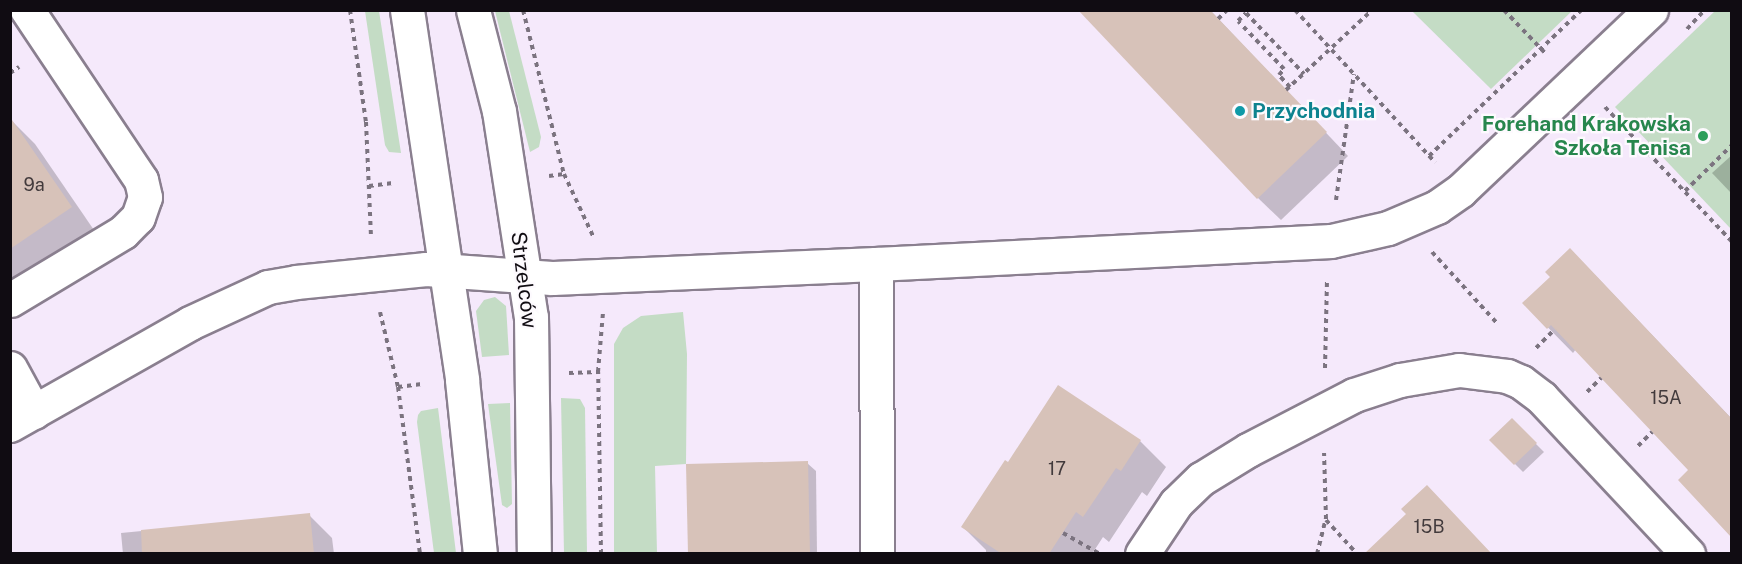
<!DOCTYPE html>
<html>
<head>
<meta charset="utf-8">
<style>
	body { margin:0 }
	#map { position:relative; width:1742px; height:564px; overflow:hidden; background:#f5e9fb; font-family:"Public Sans",sans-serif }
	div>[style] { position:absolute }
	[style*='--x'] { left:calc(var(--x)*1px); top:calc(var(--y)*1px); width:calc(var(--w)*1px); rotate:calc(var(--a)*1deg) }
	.green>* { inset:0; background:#c4dcc5 }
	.shadow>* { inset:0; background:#0003 }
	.building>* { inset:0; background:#d7c2b9 }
	.path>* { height:4px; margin-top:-2px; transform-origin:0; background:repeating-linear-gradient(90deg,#7b737f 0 4.5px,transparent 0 9px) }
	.roads { filter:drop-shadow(2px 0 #8a7f8f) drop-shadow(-2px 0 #8a7f8f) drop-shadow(0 2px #8a7f8f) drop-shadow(0 -2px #8a7f8f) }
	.minor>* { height:33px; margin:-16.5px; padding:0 16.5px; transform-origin:16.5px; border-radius:16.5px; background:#fff }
	.dots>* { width:16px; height:16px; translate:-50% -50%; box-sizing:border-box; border:3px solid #fdfafe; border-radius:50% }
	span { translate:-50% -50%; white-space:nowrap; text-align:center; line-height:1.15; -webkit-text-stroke:4.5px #fdfafe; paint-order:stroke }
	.number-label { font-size:18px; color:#423a3c }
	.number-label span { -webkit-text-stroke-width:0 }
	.culture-label { font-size:21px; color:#0d838f; font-weight:700 }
	.left { translate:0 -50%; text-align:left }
	.leisure-label { font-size:21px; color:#27864d; font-weight:700 }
	.right { translate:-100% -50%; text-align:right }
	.street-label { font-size:21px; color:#100c12 }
	.frame { position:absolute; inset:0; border:12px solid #100c12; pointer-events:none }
</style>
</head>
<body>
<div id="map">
	<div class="green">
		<i style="clip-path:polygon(1716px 10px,1731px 11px,1731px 229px,1615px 107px)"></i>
		<i style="clip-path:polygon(365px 11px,379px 11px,401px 153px,389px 152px,385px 145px)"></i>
		<i style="clip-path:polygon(495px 11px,509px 11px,541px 137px,539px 147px,530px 152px)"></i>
		<i style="clip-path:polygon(1412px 11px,1572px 11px,1491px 89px)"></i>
		<i style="clip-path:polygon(495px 297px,506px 306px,509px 355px,482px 357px,476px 311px,484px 300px)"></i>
		<i style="clip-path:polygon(683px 312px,687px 354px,686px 464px,655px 466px,657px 553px,614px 553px,614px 344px,623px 328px,641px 316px)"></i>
		<i style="clip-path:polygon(561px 398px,580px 399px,585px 408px,587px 553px,564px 553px)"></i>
		<i style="clip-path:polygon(510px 403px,512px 504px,507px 508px,502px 505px,488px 404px)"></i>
		<i style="clip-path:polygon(438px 408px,456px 553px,434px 553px,417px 422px,418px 415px,421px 411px)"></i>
	</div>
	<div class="shadow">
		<i style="clip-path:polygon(1210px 10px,1348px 156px,1281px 220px,1258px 198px)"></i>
		<i style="clip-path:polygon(10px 119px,35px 144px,96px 233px,10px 291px)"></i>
		<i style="clip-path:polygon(1732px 155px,1732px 194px,1712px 173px)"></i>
		<i style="clip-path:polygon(1595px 275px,1732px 419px,1732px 535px,1680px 480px,1690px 470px,1576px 349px,1573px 353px,1524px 303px)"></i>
		<i style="clip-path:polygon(1058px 387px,1140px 441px,1166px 467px,1147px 496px,1142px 492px,1109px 542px,1103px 537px,1092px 554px,986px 554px,986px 550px,963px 527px,1008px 464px)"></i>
		<i style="clip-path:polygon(1512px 420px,1544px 452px,1523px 472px,1491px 440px)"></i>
		<i style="clip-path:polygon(807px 463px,816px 471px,817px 554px,690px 554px)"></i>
		<i style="clip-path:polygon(309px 515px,332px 538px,334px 554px,123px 554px,121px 533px)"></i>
	</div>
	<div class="building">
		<i style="clip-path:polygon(1078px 10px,1210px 10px,1327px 132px,1257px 199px)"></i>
		<i style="clip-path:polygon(10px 117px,72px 207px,10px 249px)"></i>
		<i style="clip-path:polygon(1570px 248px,1731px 418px,1731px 537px,1678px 480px,1688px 470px,1551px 325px,1547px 329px,1522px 303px,1550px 277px,1545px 272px)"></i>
		<i style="clip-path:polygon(1058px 385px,1141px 440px,1121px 471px,1116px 468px,1083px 517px,1076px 512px,1049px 554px,1002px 554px,961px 527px,1005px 460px,1008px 462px)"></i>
		<i style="clip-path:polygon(1512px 418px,1537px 443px,1514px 465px,1489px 440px)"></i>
		<i style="clip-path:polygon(808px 461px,810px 554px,688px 554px,686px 464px)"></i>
		<i style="clip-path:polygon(1427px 485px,1492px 554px,1364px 554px,1406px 514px,1401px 509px)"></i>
		<i style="clip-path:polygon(310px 513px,314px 554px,142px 554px,141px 530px)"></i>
	</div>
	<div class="path">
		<i style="--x:350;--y:10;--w:113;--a:81.9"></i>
		<i style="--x:366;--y:122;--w:114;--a:87.5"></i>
		<i style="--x:523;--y:10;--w:169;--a:76"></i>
		<i style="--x:564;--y:174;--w:71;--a:64.9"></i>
		<i style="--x:1295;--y:10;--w:207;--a:47.4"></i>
		<i style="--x:1504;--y:10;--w:62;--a:46.3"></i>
		<i style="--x:1218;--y:19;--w:13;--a:-45"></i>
		<i style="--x:1687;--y:29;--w:26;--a:-47"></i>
		<i style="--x:10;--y:73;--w:11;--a:-34"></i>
		<i style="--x:1290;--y:87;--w:16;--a:-133"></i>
		<i style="--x:1279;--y:75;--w:8;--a:-50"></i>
		<i style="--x:1284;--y:69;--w:66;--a:-133.8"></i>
		<i style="--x:1238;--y:21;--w:11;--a:-45"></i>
		<i style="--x:1246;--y:13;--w:84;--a:46.4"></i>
		<i style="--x:1286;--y:90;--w:117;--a:-42.9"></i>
		<i style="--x:1605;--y:107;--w:185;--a:46.7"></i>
		<i style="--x:1429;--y:156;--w:211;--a:-43.8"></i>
		<i style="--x:549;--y:176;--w:15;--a:-8"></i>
		<i style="--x:369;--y:186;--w:26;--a:-7"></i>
		<i style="--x:1685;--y:191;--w:66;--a:-44.4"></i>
		<i style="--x:1336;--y:200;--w:127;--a:-81.9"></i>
		<i style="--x:1432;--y:252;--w:95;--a:47.6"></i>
		<i style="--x:380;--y:312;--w:77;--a:76.5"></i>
		<i style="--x:398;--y:387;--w:168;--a:82.5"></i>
		<i style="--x:1536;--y:348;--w:27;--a:-45"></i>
		<i style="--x:1325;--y:368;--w:88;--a:-88.7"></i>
		<i style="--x:569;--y:373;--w:29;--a:-2"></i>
		<i style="--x:398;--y:387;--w:26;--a:-7"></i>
		<i style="--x:1587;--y:392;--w:20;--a:-45"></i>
		<i style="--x:1638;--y:446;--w:20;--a:-45"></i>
		<i style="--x:1326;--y:520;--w:46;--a:47.6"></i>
		<i style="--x:1063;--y:533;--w:43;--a:29.6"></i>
		<i style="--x:601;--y:554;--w:182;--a:-90.9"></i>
		<i style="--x:598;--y:372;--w:59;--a:-85.2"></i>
		<i style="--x:1317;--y:554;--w:36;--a:-76"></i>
		<i style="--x:1326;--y:519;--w:66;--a:-91.7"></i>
	</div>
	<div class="roads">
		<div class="minor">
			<i style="--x:407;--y:10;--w:374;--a:81.5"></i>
			<i style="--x:462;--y:380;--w:175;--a:84.1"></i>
			<i style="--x:473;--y:10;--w:104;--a:75.6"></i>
			<i style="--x:499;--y:111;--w:208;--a:81.2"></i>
			<i style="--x:531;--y:317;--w:237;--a:89.3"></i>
			<i style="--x:876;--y:264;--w:290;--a:89.8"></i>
			<i style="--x:10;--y:300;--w:132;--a:-31"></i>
			<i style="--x:123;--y:232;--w:21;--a:-45"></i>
			<i style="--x:138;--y:217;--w:21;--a:-71"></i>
			<i style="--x:145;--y:197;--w:17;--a:-103"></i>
			<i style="--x:141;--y:180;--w:205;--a:-123.8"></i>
			<i style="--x:10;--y:368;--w:50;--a:61.4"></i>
			<i style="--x:10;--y:425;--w:207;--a:-29.5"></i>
			<i style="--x:190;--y:323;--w:86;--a:-24.8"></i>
			<i style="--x:268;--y:287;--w:28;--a:-10"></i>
			<i style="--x:296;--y:282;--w:131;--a:-5.7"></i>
			<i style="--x:426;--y:269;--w:126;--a:4.1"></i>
			<i style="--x:552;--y:278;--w:324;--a:-2.5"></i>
			<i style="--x:876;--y:264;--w:456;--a:-2.9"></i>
			<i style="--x:1331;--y:241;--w:58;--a:-12.8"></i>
			<i style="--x:1388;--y:228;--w:53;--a:-23.2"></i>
			<i style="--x:1437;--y:207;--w:29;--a:-35"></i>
			<i style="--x:1461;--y:190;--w:262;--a:-43.5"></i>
			<i style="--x:1142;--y:554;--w:61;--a:-56.3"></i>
			<i style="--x:1176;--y:503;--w:35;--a:-44"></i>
			<i style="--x:1201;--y:479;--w:55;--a:-31.7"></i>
			<i style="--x:1248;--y:450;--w:119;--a:-27.4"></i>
			<i style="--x:1354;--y:395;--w:48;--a:-18.1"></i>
			<i style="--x:1400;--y:380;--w:60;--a:-9.6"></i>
			<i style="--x:1459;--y:370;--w:48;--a:7.1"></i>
			<i style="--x:1507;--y:376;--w:15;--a:23"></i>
			<i style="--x:1521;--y:382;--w:26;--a:37"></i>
			<i style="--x:1542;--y:398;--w:214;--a:46.9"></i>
		</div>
	</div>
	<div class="dots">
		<i style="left:1240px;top:111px;background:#0f9aa8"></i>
		<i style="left:1703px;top:136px;background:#2e9e5b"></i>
	</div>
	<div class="number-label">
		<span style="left:34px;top:185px">9a</span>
		<span style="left:1666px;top:398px">15A</span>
		<span style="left:1057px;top:469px">17</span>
		<span style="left:1429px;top:527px">15B</span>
	</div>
	<div class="culture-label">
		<span class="left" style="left:1252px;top:111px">Przychodnia</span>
	</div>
	<div class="leisure-label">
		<span class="right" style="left:1691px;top:136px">Forehand Krakowska<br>Szkoła Tenisa</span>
	</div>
	<div class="street-label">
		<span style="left:524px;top:280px;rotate:83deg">Strzelców</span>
	</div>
	<div class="frame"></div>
</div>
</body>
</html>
